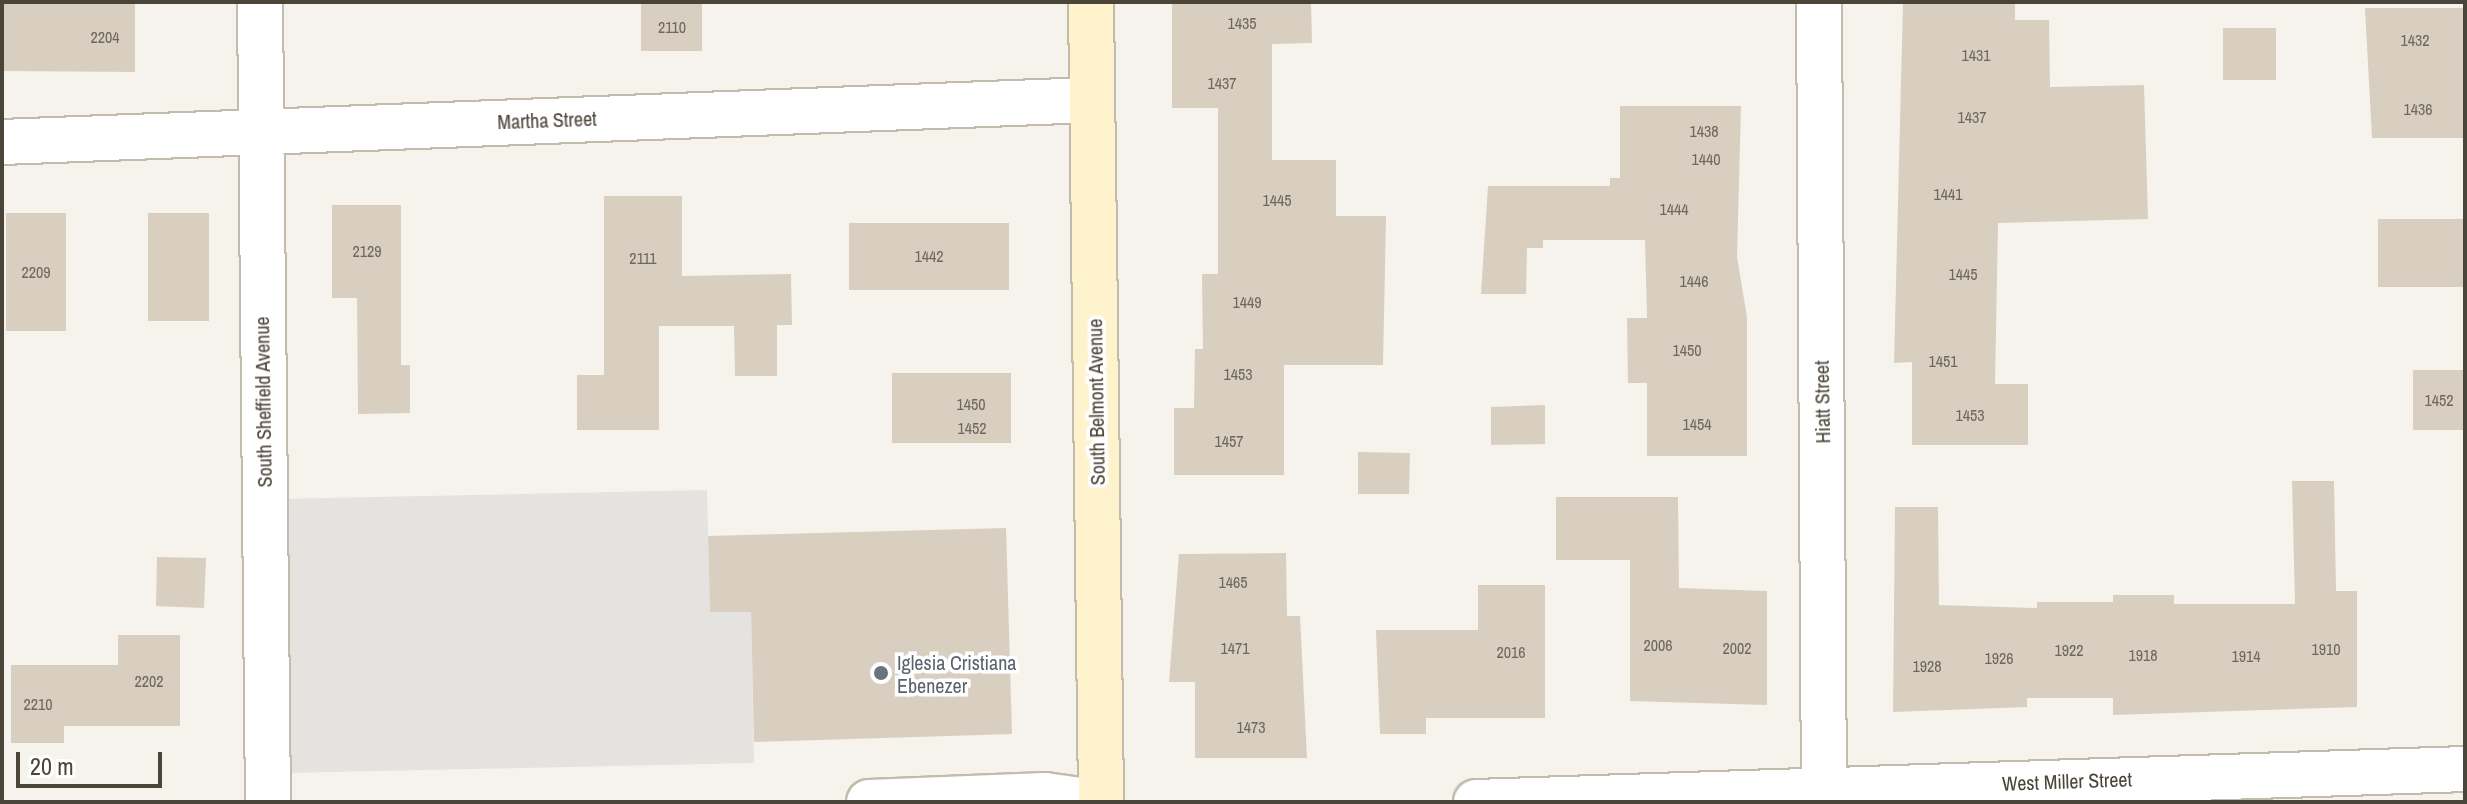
<!DOCTYPE html>
<html>
<head>
<meta charset="utf-8">
<style>
	body { margin:0 }
	#map { position:relative; width:2467px; height:804px; overflow:hidden; background:#f6f3ec; font-family:"Archivo Narrow",sans-serif }
	div>[style] { position:absolute }
	[style*='--x'] { left:calc(var(--x)*1px); top:calc(var(--y)*1px); width:calc(var(--w)*1px); rotate:calc(var(--a)*1deg) }
	.parking>* { inset:0; background:#e5e3e0 }
	.building>* { inset:0; background:#d8cfc1 }
	.roads { filter:drop-shadow(2px 0 #c2bbae) drop-shadow(-2px 0 #c2bbae) drop-shadow(0 2px #c2bbae) drop-shadow(0 -2px #c2bbae) }
	.minor>* { height:44px; margin:-22px; padding:0 22px; transform-origin:22px; border-radius:22px; background:#fff }
	.secondary>* { height:44px; margin:-22px; padding:0 22px; transform-origin:22px; border-radius:22px; background:#fff3cd }
	.dots>* { width:22px; height:22px; translate:-50% -50%; box-sizing:border-box; border:4px solid #fff; border-radius:50% }
	span { translate:-50% -50%; white-space:nowrap; text-align:center; line-height:1.15; -webkit-text-stroke:7px #fff; paint-order:stroke }
	.number-label { font-size:16px; color:#6e675b }
	.number-label span { -webkit-text-stroke-width:0 }
	.street-label { font-size:20px; color:#4b4439 }
	.worship-label { font-size:20px; color:#5b616d }
	.left { translate:0 -50%; text-align:left }
	.frame { position:absolute; inset:0; border:4px solid #4b4439; pointer-events:none }
	.scale { position:absolute; left:16px; top:752px; width:146px; height:36px; box-sizing:border-box; border:4px solid #4b4439; border-top:0; padding-left:10px; font-size:24px; line-height:28px; white-space:nowrap; color:#4b4439; -webkit-text-stroke:6px #fff; paint-order:stroke }
</style>
</head>
<body>
<div id="map">
	<div class="parking">
		<i style="clip-path:polygon(707px 490px,710px 612px,751px 612px,754px 763px,284px 773px,279px 499px)"></i>
	</div>
	<div class="building">
		<i style="clip-path:polygon(2px 2px,135px 2px,135px 72px,2px 71px)"></i>
		<i style="clip-path:polygon(641px 2px,702px 2px,702px 51px,641px 51px)"></i>
		<i style="clip-path:polygon(1172px 2px,1311px 2px,1312px 43px,1272px 44px,1272px 160px,1336px 160px,1336px 216px,1386px 216px,1383px 365px,1284px 365px,1284px 475px,1174px 475px,1174px 408px,1194px 408px,1195px 349px,1203px 349px,1202px 274px,1218px 274px,1218px 108px,1172px 108px)"></i>
		<i style="clip-path:polygon(1903px 2px,2015px 2px,2015px 20px,2049px 20px,2050px 87px,2144px 85px,2148px 219px,1998px 223px,1995px 384px,2028px 384px,2028px 445px,1912px 445px,1912px 362px,1894px 363px)"></i>
		<i style="clip-path:polygon(2365px 8px,2465px 8px,2465px 138px,2372px 138px)"></i>
		<i style="clip-path:polygon(2223px 28px,2276px 28px,2276px 80px,2223px 80px)"></i>
		<i style="clip-path:polygon(1620px 106px,1741px 106px,1737px 257px,1747px 317px,1747px 456px,1647px 456px,1647px 383px,1628px 383px,1627px 318px,1647px 318px,1645px 240px,1543px 240px,1543px 248px,1527px 248px,1526px 294px,1481px 294px,1488px 186px,1610px 186px,1610px 178px,1620px 178px)"></i>
		<i style="clip-path:polygon(604px 196px,682px 196px,682px 276px,791px 274px,792px 325px,777px 325px,777px 376px,735px 376px,734px 326px,659px 326px,659px 430px,577px 430px,577px 375px,604px 375px)"></i>
		<i style="clip-path:polygon(332px 205px,401px 205px,401px 365px,410px 365px,410px 413px,358px 414px,357px 298px,332px 298px)"></i>
		<i style="clip-path:polygon(6px 213px,66px 213px,66px 331px,6px 331px)"></i>
		<i style="clip-path:polygon(148px 213px,209px 213px,209px 321px,148px 321px)"></i>
		<i style="clip-path:polygon(2378px 219px,2465px 219px,2465px 287px,2378px 287px)"></i>
		<i style="clip-path:polygon(849px 223px,1009px 223px,1009px 290px,849px 290px)"></i>
		<i style="clip-path:polygon(2413px 370px,2465px 370px,2465px 430px,2413px 430px)"></i>
		<i style="clip-path:polygon(892px 373px,1011px 373px,1011px 443px,892px 443px)"></i>
		<i style="clip-path:polygon(1545px 405px,1545px 444px,1491px 445px,1491px 407px)"></i>
		<i style="clip-path:polygon(1358px 452px,1410px 453px,1409px 494px,1358px 494px)"></i>
		<i style="clip-path:polygon(2292px 481px,2334px 481px,2336px 591px,2357px 591px,2357px 707px,2113px 715px,2113px 698px,2027px 698px,2027px 707px,1893px 712px,1895px 507px,1938px 507px,1939px 605px,2037px 608px,2037px 602px,2113px 602px,2113px 595px,2174px 595px,2174px 604px,2295px 604px)"></i>
		<i style="clip-path:polygon(1556px 497px,1678px 497px,1679px 588px,1767px 591px,1767px 705px,1630px 701px,1630px 560px,1556px 560px)"></i>
		<i style="clip-path:polygon(1006px 528px,1012px 734px,754px 742px,751px 612px,710px 612px,708px 536px)"></i>
		<i style="clip-path:polygon(1286px 553px,1287px 616px,1300px 616px,1307px 758px,1195px 758px,1195px 682px,1169px 682px,1179px 554px)"></i>
		<i style="clip-path:polygon(157px 557px,206px 558px,204px 608px,156px 606px)"></i>
		<i style="clip-path:polygon(1478px 585px,1545px 585px,1545px 718px,1426px 718px,1426px 734px,1380px 734px,1376px 630px,1478px 630px)"></i>
		<i style="clip-path:polygon(118px 635px,180px 635px,180px 726px,64px 726px,64px 743px,11px 743px,11px 665px,118px 665px)"></i>
	</div>
	<div class="roads">
		<div class="minor">
			<i style="--x:260;--y:2;--w:800;--a:89.43"></i>
			<i style="--x:1819;--y:2;--w:800;--a:89.64"></i>
			<i style="--x:2;--y:142;--w:1091;--a:-2.21"></i>
			<i style="--x:869;--y:802;--w:176;--a:-2.3"></i>
			<i style="--x:1045;--y:795;--w:50;--a:8"></i>
			<i style="--x:1476;--y:802;--w:990;--a:-1.91"></i>
		</div>
		<div class="secondary">
			<i style="--x:1091;--y:2;--w:800;--a:89.28"></i>
		</div>
	</div>
	<div class="dots">
		<i style="left:881px;top:673px;background:#6b7280"></i>
	</div>
	<div class="number-label">
		<span style="left:1242px;top:23px">1435</span>
		<span style="left:672px;top:27px">2110</span>
		<span style="left:105px;top:37px">2204</span>
		<span style="left:2415px;top:40px">1432</span>
		<span style="left:1976px;top:55px">1431</span>
		<span style="left:1222px;top:83px">1437</span>
		<span style="left:2418px;top:109px">1436</span>
		<span style="left:1972px;top:117px">1437</span>
		<span style="left:1704px;top:131px">1438</span>
		<span style="left:1706px;top:159px">1440</span>
		<span style="left:1948px;top:194px">1441</span>
		<span style="left:1277px;top:200px">1445</span>
		<span style="left:1674px;top:209px">1444</span>
		<span style="left:367px;top:251px">2129</span>
		<span style="left:929px;top:256px">1442</span>
		<span style="left:643px;top:258px">2111</span>
		<span style="left:36px;top:272px">2209</span>
		<span style="left:1963px;top:274px">1445</span>
		<span style="left:1694px;top:281px">1446</span>
		<span style="left:1247px;top:302px">1449</span>
		<span style="left:1687px;top:350px">1450</span>
		<span style="left:1943px;top:361px">1451</span>
		<span style="left:1238px;top:374px">1453</span>
		<span style="left:2439px;top:400px">1452</span>
		<span style="left:971px;top:404px">1450</span>
		<span style="left:1970px;top:415px">1453</span>
		<span style="left:1697px;top:424px">1454</span>
		<span style="left:972px;top:428px">1452</span>
		<span style="left:1229px;top:441px">1457</span>
		<span style="left:1233px;top:582px">1465</span>
		<span style="left:1658px;top:645px">2006</span>
		<span style="left:1235px;top:648px">1471</span>
		<span style="left:1737px;top:648px">2002</span>
		<span style="left:2326px;top:649px">1910</span>
		<span style="left:2069px;top:650px">1922</span>
		<span style="left:1511px;top:652px">2016</span>
		<span style="left:2143px;top:655px">1918</span>
		<span style="left:2246px;top:656px">1914</span>
		<span style="left:1999px;top:658px">1926</span>
		<span style="left:1927px;top:666px">1928</span>
		<span style="left:149px;top:681px">2202</span>
		<span style="left:38px;top:704px">2210</span>
		<span style="left:1251px;top:727px">1473</span>
	</div>
	<div class="street-label">
		<span style="left:547px;top:120px;rotate:-2deg">Martha Street</span>
		<span style="left:263px;top:402px;rotate:-91deg">South Sheffield Avenue</span>
		<span style="left:1096px;top:402px;rotate:-91deg">South Belmont Avenue</span>
		<span style="left:1822px;top:402px;rotate:-91deg">Hiatt Street</span>
		<span style="left:2067px;top:781px;rotate:-2deg">West Miller Street</span>
	</div>
	<div class="worship-label">
		<span class="left" style="left:897px;top:674px">Iglesia Cristiana<br>Ebenezer</span>
	</div>
	<div class="frame"></div>
	<div class="scale">20 m</div>
</div>
</body>
</html>
